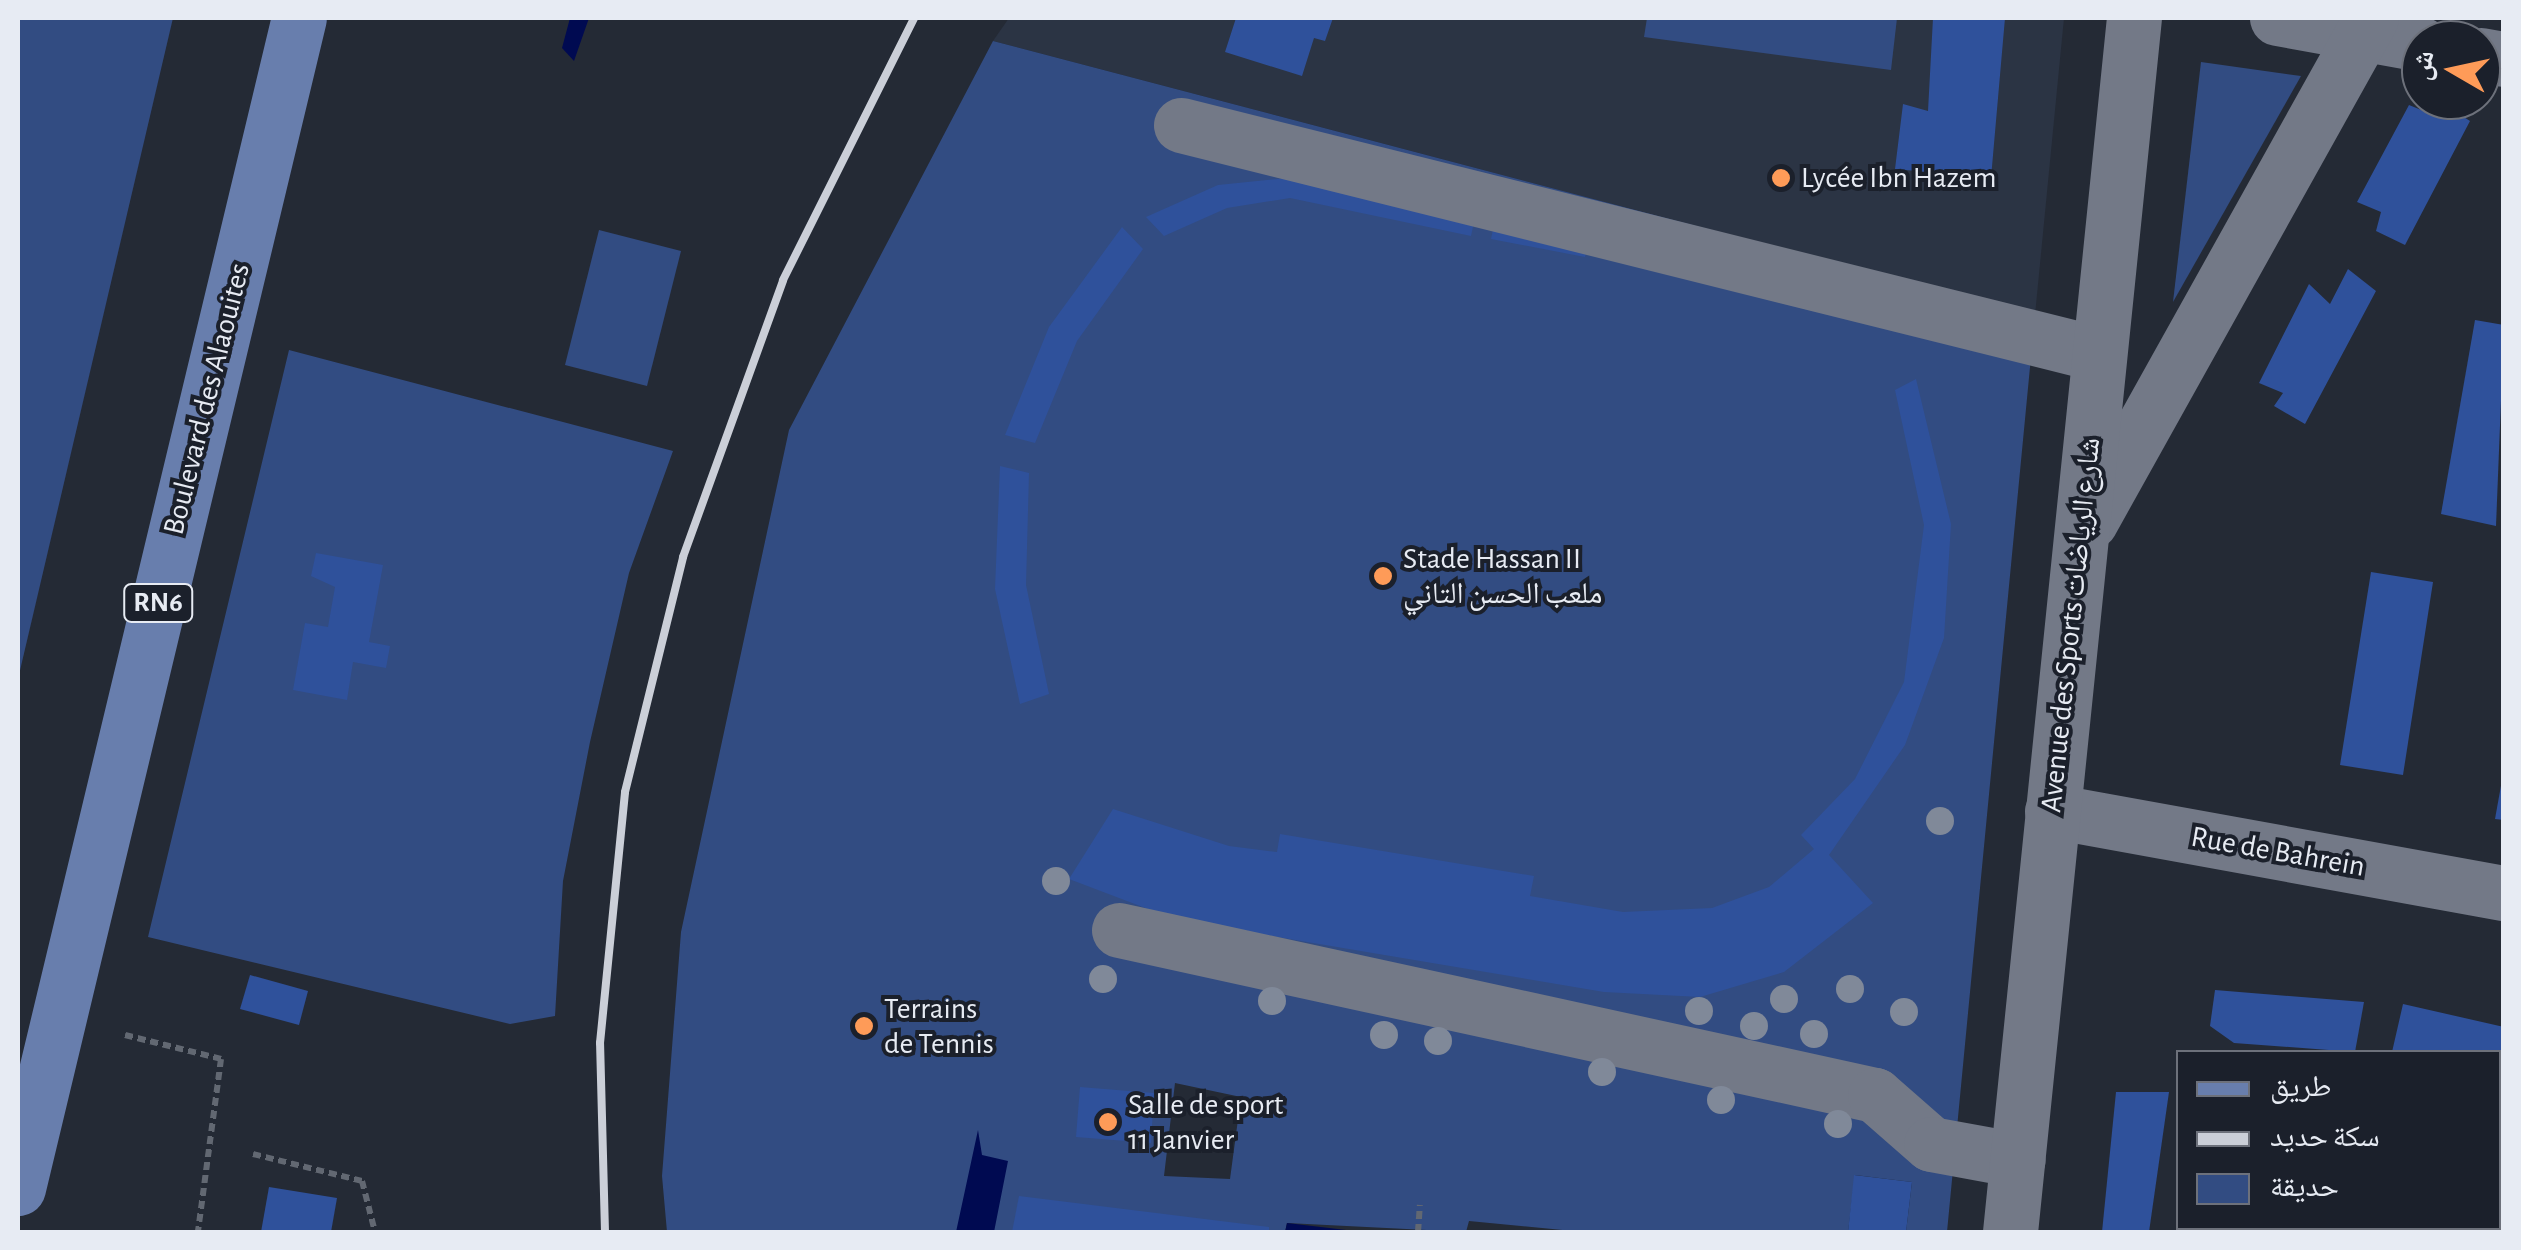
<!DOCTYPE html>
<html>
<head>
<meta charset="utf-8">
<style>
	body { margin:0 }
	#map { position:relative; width:2521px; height:1250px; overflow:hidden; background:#242a35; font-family:"Alegreya Sans","Noto Naskh Arabic",sans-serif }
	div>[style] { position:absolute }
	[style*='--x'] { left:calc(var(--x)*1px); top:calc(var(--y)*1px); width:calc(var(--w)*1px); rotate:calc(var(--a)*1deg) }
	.built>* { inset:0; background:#2b3444 }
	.green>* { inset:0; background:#324c82 }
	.water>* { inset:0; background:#000a51 }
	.building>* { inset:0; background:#2f519b }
	.path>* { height:6px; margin-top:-3px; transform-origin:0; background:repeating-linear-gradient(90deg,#626872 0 8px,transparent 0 13px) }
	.minor>* { height:55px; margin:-27.5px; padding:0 27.5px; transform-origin:27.5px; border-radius:27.5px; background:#737987 }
	.major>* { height:55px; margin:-27.5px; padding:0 27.5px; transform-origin:27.5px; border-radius:27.5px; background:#687ead }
	.rail>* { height:8px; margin:-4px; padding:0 4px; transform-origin:4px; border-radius:4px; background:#cbcfd8 }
	.trees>* { width:28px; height:28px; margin:-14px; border-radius:50%; background:#808999 }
	.dots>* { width:28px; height:28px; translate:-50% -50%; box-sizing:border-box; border:5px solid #1b202b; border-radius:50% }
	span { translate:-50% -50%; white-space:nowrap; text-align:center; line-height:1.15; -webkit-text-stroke:8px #1b202b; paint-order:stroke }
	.shield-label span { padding:2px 8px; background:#1b202b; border:2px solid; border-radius:8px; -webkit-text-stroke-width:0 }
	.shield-label { font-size:28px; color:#e7ebf3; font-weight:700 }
	.poi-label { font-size:30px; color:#e7ebf3 }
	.left { translate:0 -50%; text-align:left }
	.street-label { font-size:30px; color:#e7ebf3 }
	.frame { position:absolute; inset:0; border:20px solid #e7ebf3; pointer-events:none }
	.legend { position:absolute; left:2176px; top:1050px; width:325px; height:180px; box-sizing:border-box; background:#1b202b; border:2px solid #6d717b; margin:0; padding:12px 18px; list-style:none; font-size:30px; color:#e7ebf3 }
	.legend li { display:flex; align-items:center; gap:20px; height:50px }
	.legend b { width:50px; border:2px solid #6d717b }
	.north { position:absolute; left:2401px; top:20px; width:100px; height:100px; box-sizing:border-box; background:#1b202b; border:2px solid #6d717b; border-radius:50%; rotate:279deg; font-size:28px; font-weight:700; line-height:40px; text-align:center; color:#e7ebf3 }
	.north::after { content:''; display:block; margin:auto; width:35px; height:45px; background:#fe9b58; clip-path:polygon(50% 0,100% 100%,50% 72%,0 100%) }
</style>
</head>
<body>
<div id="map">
	<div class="built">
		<i style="clip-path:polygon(1009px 18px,2064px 18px,2035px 315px,993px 41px)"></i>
	</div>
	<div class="green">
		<i style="clip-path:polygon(18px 18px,173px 18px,18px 679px)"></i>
		<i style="clip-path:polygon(1647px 18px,1897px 18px,1891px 70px,1644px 37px)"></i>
		<i style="clip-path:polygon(evenodd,993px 41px,2035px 315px,1947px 1232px,1906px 1232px,1912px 1182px,1855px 1175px,1848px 1232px,1583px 1232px,1469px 1221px,1466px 1232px,1287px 1223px,1285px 1232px,667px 1232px,662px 1176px,681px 932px,789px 430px,993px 41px,1175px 1083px,1241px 1097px,1230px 1179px,1164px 1176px,1175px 1083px)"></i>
		<i style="clip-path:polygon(2201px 62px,2301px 76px,2173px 302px)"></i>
		<i style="clip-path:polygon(599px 230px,681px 251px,647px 386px,565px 365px)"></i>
		<i style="clip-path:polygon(289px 350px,673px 451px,629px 573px,590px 742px,563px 881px,555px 1016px,510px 1024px,148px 937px)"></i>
	</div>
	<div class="water">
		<i style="clip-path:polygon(570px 18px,589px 18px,574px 61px,562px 48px)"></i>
		<i style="clip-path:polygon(978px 1130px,982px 1155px,1008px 1161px,994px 1232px,956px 1232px)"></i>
		<i style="clip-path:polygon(1287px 1223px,1363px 1232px,1285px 1232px)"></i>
	</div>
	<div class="building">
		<i style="clip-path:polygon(1236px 18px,1333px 18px,1325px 41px,1314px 38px,1302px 76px,1225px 52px)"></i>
		<i style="clip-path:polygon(1933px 18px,2005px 18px,1991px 178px,1895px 169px,1903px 104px,1928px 111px)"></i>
		<i style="clip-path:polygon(2409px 105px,2436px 116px,2445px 105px,2470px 121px,2405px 245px,2376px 231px,2381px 212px,2357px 202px)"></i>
		<i style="clip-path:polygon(1288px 178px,1476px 213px,1471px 236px,1290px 198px,1227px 208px,1164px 236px,1146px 217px,1218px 185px)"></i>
		<i style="clip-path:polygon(1496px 215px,1590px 234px,1585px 257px,1491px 239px)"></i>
		<i style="clip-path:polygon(1122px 227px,1143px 249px,1077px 341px,1035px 443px,1005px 435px,1049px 327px)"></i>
		<i style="clip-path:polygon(2348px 269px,2376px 291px,2305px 424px,2274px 406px,2283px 393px,2259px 383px,2309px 284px,2330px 304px)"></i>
		<i style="clip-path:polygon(2475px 320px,2504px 325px,2496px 526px,2441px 514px)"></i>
		<i style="clip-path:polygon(1916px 379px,1951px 524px,1944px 638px,1905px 745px,1829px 855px,1873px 903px,1784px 972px,1700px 997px,1604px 992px,1177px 920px,1069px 879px,1113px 809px,1229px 846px,1277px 852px,1280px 834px,1534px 876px,1530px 896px,1623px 912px,1712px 908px,1769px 887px,1814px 849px,1801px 835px,1855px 779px,1904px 682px,1924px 525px,1895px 390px)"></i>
		<i style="clip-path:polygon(1000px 466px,1029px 473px,1026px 585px,1049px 694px,1020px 704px,995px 589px)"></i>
		<i style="clip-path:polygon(316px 553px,383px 565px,369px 642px,390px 646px,386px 668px,353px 662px,347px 700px,293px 690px,305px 623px,328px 627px,335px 587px,311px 576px)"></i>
		<i style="clip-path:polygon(2371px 572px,2433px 582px,2403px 775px,2340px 765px)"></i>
		<i style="clip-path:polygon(2502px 780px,2504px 780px,2504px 820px,2495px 819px)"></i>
		<i style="clip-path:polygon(250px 975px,308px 991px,299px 1025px,240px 1009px)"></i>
		<i style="clip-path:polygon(2215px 990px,2364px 1002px,2355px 1052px,2234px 1043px,2210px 1026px)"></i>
		<i style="clip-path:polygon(2403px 1004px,2504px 1027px,2500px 1096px,2498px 1052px,2392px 1052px)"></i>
		<i style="clip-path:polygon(1080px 1087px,1154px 1093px,1151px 1143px,1076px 1137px)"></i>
		<i style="clip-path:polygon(2116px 1092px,2169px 1092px,2149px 1232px,2102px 1232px)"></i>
		<i style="clip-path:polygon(1854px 1175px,1912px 1182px,1906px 1232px,1848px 1232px)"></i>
		<i style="clip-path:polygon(269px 1187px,337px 1198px,331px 1232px,261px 1232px)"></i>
		<i style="clip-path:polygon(1019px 1196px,1269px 1227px,1269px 1232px,1012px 1232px)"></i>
		<i style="clip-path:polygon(2254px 1228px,2306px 1228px,2254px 1232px)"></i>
		<i style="clip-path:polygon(2387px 1228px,2437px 1228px,2386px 1232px)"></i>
	</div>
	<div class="path">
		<i style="--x:125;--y:1035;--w:99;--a:14"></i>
		<i style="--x:221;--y:1059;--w:175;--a:97.6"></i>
		<i style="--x:253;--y:1154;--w:112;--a:13.9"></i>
		<i style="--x:362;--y:1181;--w:53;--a:75.7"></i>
		<i style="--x:1418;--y:1232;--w:27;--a:-86"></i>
	</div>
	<div class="minor">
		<i style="--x:2277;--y:18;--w:146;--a:10.2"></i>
		<i style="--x:2481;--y:55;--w:23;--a:10"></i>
		<i style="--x:1181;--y:125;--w:946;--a:14.01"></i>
		<i style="--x:2090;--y:522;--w:577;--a:-60.86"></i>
		<i style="--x:2052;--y:811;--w:459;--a:10.3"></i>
		<i style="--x:1119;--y:930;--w:774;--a:12.31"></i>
		<i style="--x:1875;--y:1095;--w:74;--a:41.2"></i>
		<i style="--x:1931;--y:1144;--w:88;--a:10.4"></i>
		<i style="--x:2498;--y:1132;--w:6;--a:9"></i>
		<i style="--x:2498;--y:1214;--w:36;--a:-80"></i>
		<i style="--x:2010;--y:1232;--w:1220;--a:-84.17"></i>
		<i style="--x:2214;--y:1232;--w:4;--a:-76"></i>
		<i style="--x:2358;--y:1232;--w:4;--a:-90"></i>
	</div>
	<div class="major">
		<i style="--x:18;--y:1188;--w:1203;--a:-76.5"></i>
	</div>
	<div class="rail">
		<i style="--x:605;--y:1232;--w:189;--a:-91.5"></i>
		<i style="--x:600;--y:1043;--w:252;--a:-84.3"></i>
		<i style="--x:625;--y:792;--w:242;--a:-76.1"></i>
		<i style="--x:683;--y:557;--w:294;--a:-70.1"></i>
		<i style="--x:783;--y:280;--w:293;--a:-63.4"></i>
	</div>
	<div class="trees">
		<i style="left:1940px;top:821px"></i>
		<i style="left:1056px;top:881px"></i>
		<i style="left:1103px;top:979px"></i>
		<i style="left:1850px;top:989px"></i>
		<i style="left:1784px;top:999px"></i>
		<i style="left:1272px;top:1001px"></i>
		<i style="left:1699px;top:1011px"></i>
		<i style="left:1904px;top:1012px"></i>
		<i style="left:1754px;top:1026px"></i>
		<i style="left:1814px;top:1034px"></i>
		<i style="left:1384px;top:1035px"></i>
		<i style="left:1438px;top:1041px"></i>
		<i style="left:1602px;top:1072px"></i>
		<i style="left:1721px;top:1100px"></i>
		<i style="left:1838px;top:1124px"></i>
	</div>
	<div class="dots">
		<i style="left:1781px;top:178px;background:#fe9b58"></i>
		<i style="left:1383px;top:576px;background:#fe9b58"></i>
		<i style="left:864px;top:1026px;background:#fe9b58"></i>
		<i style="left:1108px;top:1122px;background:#fe9b58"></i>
	</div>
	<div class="shield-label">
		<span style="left:158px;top:603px">RN6</span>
	</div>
	<div class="poi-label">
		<span class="left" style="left:1801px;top:178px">Lycée Ibn Hazem</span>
		<span class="left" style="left:1403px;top:576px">Stade Hassan II<br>ملعب الحسن التاني</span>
		<span class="left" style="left:884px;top:1026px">Terrains<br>de Tennis</span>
		<span class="left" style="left:1128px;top:1122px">Salle de sport<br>11 Janvier</span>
	</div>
	<div class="street-label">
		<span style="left:207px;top:399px;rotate:-76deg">Boulevard des Alaouites</span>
		<span style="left:2071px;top:625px;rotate:-84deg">Avenue des Sports شارع الرياضات</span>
		<span style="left:2278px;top:852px;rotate:10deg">Rue de Bahrein</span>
	</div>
	<div class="frame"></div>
	<ul class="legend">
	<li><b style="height:12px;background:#687ead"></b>طريق</li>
	<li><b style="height:12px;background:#cbcfd8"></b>سكة حديد</li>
	<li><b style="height:28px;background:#324c82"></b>حديقة</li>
	</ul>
	<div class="north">ش</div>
</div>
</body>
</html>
